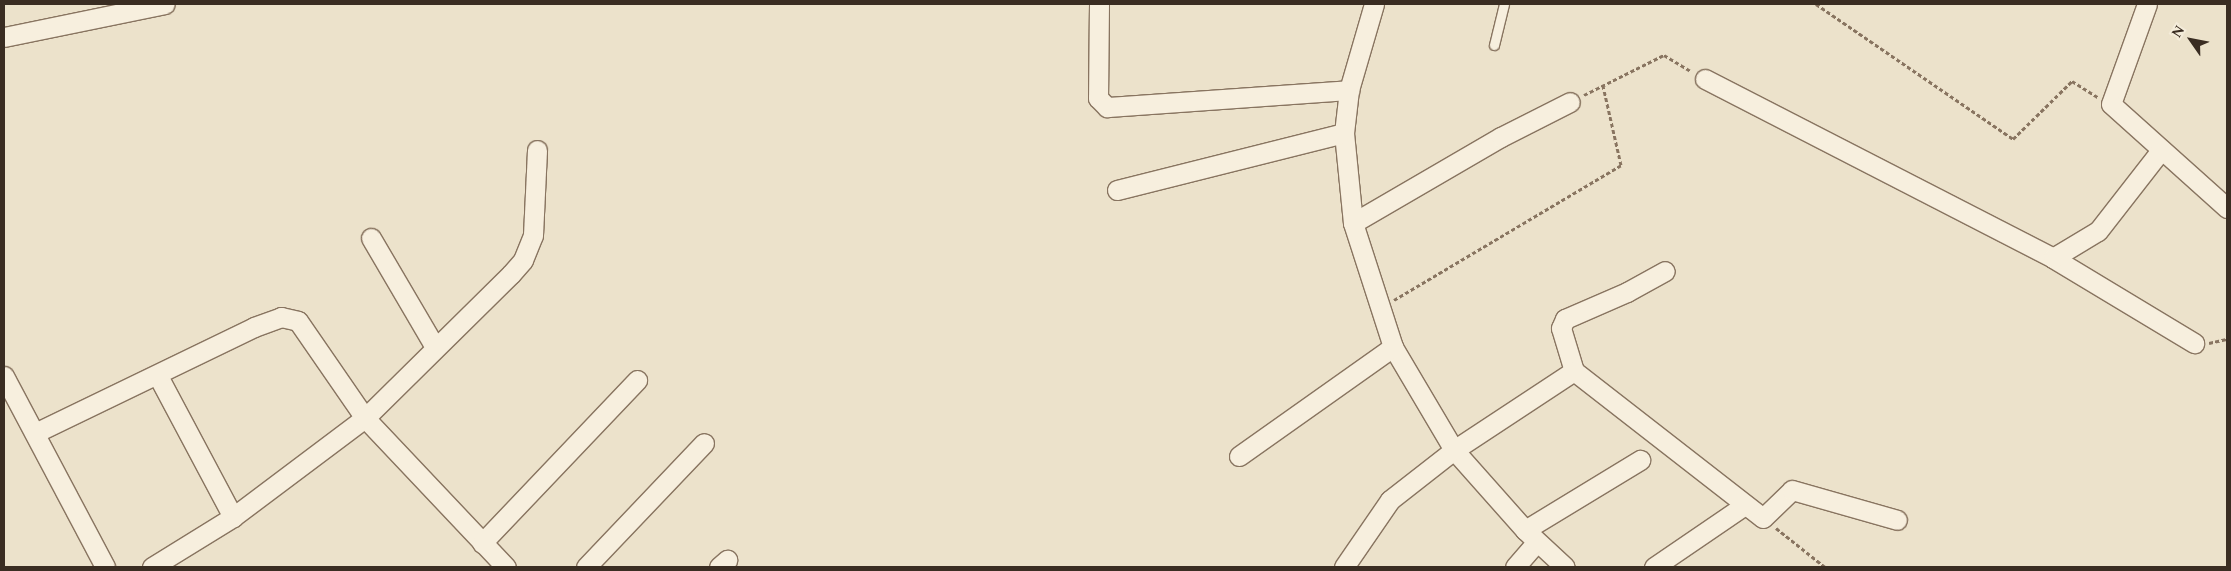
<!DOCTYPE html>
<html>
<head>
<meta charset="utf-8">
<style>
	body { margin:0 }
	#map { position:relative; width:2231px; height:571px; overflow:hidden; background:#ece2cb; font-family:Spectral,serif }
	div>[style] { position:absolute }
	[style*='--x'] { left:calc(var(--x)*1px); top:calc(var(--y)*1px); width:calc(var(--w)*1px); rotate:calc(var(--a)*1deg) }
	.path>* { height:3px; margin-top:-1.5px; transform-origin:0; background:repeating-linear-gradient(90deg,#887460 0 4px,transparent 0 6.5px) }
	.roads { filter:drop-shadow(1px 0 #887460) drop-shadow(-1px 0 #887460) drop-shadow(0 1px #887460) drop-shadow(0 -1px #887460) }
	.lane>* { height:9px; margin:-4.5px; padding:0 4.5px; transform-origin:4.5px; border-radius:4.5px; background:#f7efde }
	.street>* { height:19px; margin:-9.5px; padding:0 9.5px; transform-origin:9.5px; border-radius:9.5px; background:#f7efde }
	span { translate:-50% -50%; white-space:nowrap; text-align:center; line-height:1.15; -webkit-text-stroke:4px #f4ecda; paint-order:stroke }
	.frame { position:absolute; inset:0; border:5px solid #3a2d22; pointer-events:none }
	.north { position:absolute; left:2166px; top:15px; width:50px; height:50px; -webkit-text-stroke:4px #f4ecda; paint-order:stroke; rotate:303deg; font-size:14px; font-weight:700; line-height:20px; text-align:center; color:#3a2d22 }
	.north::after { content:''; display:block; margin:auto; width:18px; height:22px; background:#3a2d22; clip-path:polygon(50% 0,100% 100%,50% 72%,0 100%) }
</style>
</head>
<body>
<div id="map">
	<div class="path">
		<i style="--x:1816;--y:4;--w:239;--a:34.4"></i>
		<i style="--x:2013;--y:139;--w:83;--a:-44.5"></i>
		<i style="--x:2072;--y:81;--w:31;--a:32"></i>
		<i style="--x:1584;--y:95;--w:89;--a:-26.6"></i>
		<i style="--x:1664;--y:55;--w:31;--a:31"></i>
		<i style="--x:1394;--y:300;--w:264;--a:-30.7"></i>
		<i style="--x:1621;--y:165;--w:81;--a:-102.8"></i>
		<i style="--x:2209;--y:343;--w:18;--a:-13"></i>
		<i style="--x:1776;--y:528;--w:63;--a:38.5"></i>
	</div>
	<div class="roads">
		<div class="lane">
			<i style="--x:1494;--y:45;--w:42;--a:-76.3"></i>
		</div>
		<div class="street">
			<i style="--x:1099;--y:4;--w:94;--a:90.6"></i>
			<i style="--x:1098;--y:98;--w:13;--a:45"></i>
			<i style="--x:1107;--y:107;--w:243;--a:-4"></i>
			<i style="--x:1374;--y:4;--w:90;--a:106.2"></i>
			<i style="--x:1349;--y:90;--w:43;--a:96.6"></i>
			<i style="--x:1344;--y:133;--w:90;--a:84.3"></i>
			<i style="--x:1353;--y:223;--w:130;--a:72.1"></i>
			<i style="--x:1393;--y:347;--w:120;--a:59.4"></i>
			<i style="--x:1454;--y:450;--w:107;--a:48.4"></i>
			<i style="--x:1525;--y:530;--w:54;--a:42.8"></i>
			<i style="--x:2147;--y:4;--w:106;--a:109.8"></i>
			<i style="--x:2111;--y:104;--w:156;--a:41.9"></i>
			<i style="--x:4;--y:37;--w:164;--a:-11.6"></i>
			<i style="--x:1705;--y:79;--w:391;--a:27.2"></i>
			<i style="--x:2053;--y:258;--w:165;--a:31.1"></i>
			<i style="--x:1117;--y:190;--w:234;--a:-14.1"></i>
			<i style="--x:1353;--y:223;--w:171;--a:-30.2"></i>
			<i style="--x:1501;--y:137;--w:77;--a:-26.9"></i>
			<i style="--x:371;--y:238;--w:126;--a:59.6"></i>
			<i style="--x:2053;--y:258;--w:52;--a:-31"></i>
			<i style="--x:2098;--y:231;--w:103;--a:-52.1"></i>
			<i style="--x:1574;--y:371;--w:45;--a:-106.8"></i>
			<i style="--x:1561;--y:328;--w:10;--a:-66"></i>
			<i style="--x:1565;--y:319;--w:68;--a:-23.5"></i>
			<i style="--x:1627;--y:292;--w:43;--a:-28.9"></i>
			<i style="--x:4;--y:376;--w:216;--a:62.1"></i>
			<i style="--x:158;--y:376;--w:160;--a:62"></i>
			<i style="--x:35;--y:433;--w:243;--a:-25.8"></i>
			<i style="--x:254;--y:327;--w:29;--a:-20"></i>
			<i style="--x:281;--y:317;--w:17;--a:13"></i>
			<i style="--x:298;--y:321;--w:118;--a:55.4"></i>
			<i style="--x:365;--y:418;--w:205;--a:46.6"></i>
			<i style="--x:1239;--y:456;--w:189;--a:-35.3"></i>
			<i style="--x:1525;--y:530;--w:135;--a:-31.3"></i>
			<i style="--x:482;--y:543;--w:225;--a:-46.4"></i>
			<i style="--x:152;--y:567;--w:95;--a:-31.7"></i>
			<i style="--x:233;--y:517;--w:165;--a:-36.9"></i>
			<i style="--x:365;--y:418;--w:205;--a:-44.6"></i>
			<i style="--x:511;--y:274;--w:18;--a:-49"></i>
			<i style="--x:523;--y:260;--w:27;--a:-68"></i>
			<i style="--x:533;--y:235;--w:85;--a:-87.3"></i>
			<i style="--x:586;--y:567;--w:171;--a:-46.4"></i>
			<i style="--x:719;--y:567;--w:11;--a:-41"></i>
			<i style="--x:1344;--y:567;--w:81;--a:-55.5"></i>
			<i style="--x:1390;--y:500;--w:81;--a:-38"></i>
			<i style="--x:1454;--y:450;--w:144;--a:-33.4"></i>
			<i style="--x:1574;--y:371;--w:239;--a:37.9"></i>
			<i style="--x:1763;--y:518;--w:40;--a:-44"></i>
			<i style="--x:1792;--y:490;--w:109;--a:15.9"></i>
			<i style="--x:1515;--y:567;--w:33;--a:-49"></i>
			<i style="--x:1654;--y:567;--w:110;--a:-34.3"></i>
		</div>
	</div>
	<div class="frame"></div>
	<div class="north">N</div>
</div>
</body>
</html>
